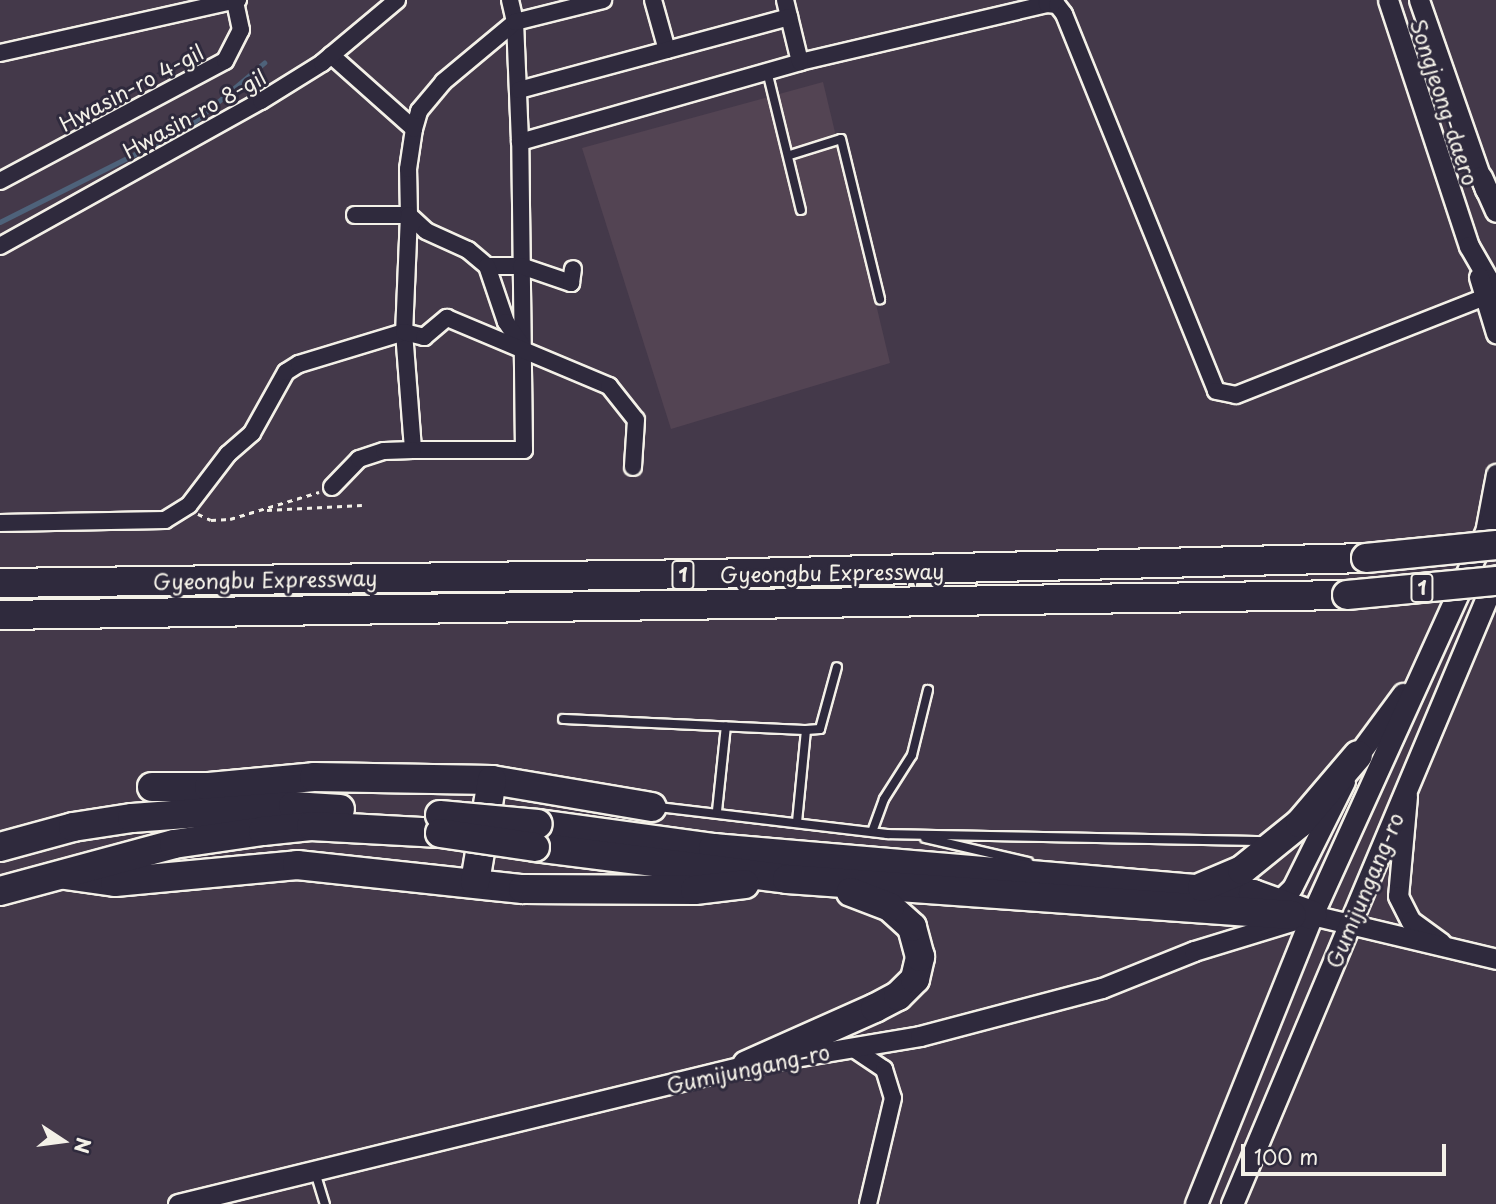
<!DOCTYPE html>
<html>
<head>
<meta charset="utf-8">
<style>
	body { margin:0 }
	#map { position:relative; width:1496px; height:1204px; overflow:hidden; background:#44394a; font-family:"Playpen Sans",sans-serif }
	div>[style] { position:absolute }
	[style*='--x'] { left:calc(var(--x)*1px); top:calc(var(--y)*1px); width:calc(var(--w)*1px); rotate:calc(var(--a)*1deg) }
	.built>* { inset:0; background:#534453 }
	.stream>* { height:4.5px; margin:-2.25px; padding:0 2.25px; transform-origin:2.25px; border-radius:2.25px; background:#4e627a }
	.path>* { height:2.5px; margin-top:-1.25px; transform-origin:0; background:repeating-linear-gradient(90deg,#f4f1e8 0 5px,transparent 0 10px) }
	.roads { filter:drop-shadow(2px 0 #f4f1e8) drop-shadow(-2px 0 #f4f1e8) drop-shadow(0 2px #f4f1e8) drop-shadow(0 -2px #f4f1e8) }
	.service>* { height:8px; margin:-4px; padding:0 4px; transform-origin:4px; border-radius:4px; background:#2f2a3d }
	.minor>* { height:16px; margin:-8px; padding:0 8px; transform-origin:8px; border-radius:8px; background:#2f2a3d }
	.tertiary>* { height:19px; margin:-9.5px; padding:0 9.5px; transform-origin:9.5px; border-radius:9.5px; background:#2f2a3d }
	.secondary>* { height:21px; margin:-10.5px; padding:0 10.5px; transform-origin:10.5px; border-radius:10.5px; background:#2f2a3d }
	.motorway>* { height:28px; margin:-14px; padding:0 14px; transform-origin:14px; border-radius:14px; background:#2f2a3d }
	.bridges { filter:drop-shadow(2px 0 #f4f1e8) drop-shadow(-2px 0 #f4f1e8) drop-shadow(0 2px #f4f1e8) drop-shadow(0 -2px #f4f1e8) }
	.motorway-bridge>* { height:28px; margin:-14px; padding:0 14px; transform-origin:14px; border-radius:14px; background:#2f2a3d }
	span { translate:-50% -50%; white-space:nowrap; text-align:center; line-height:1.15; -webkit-text-stroke:6px #2f2a3d; paint-order:stroke }
	.shield-label span { padding:2px 5px; background:#2f2a3d; border:2px solid; border-radius:5px; -webkit-text-stroke-width:0 }
	.shield-label { font-size:19px; color:#f4f1e8; font-weight:700 }
	.street-label { font-size:21px; color:#f4f1e8 }
	.north { position:absolute; left:28px; top:1106px; width:70px; height:70px; -webkit-text-stroke:5px #2f2a3d; paint-order:stroke; rotate:103deg; font-size:19px; font-weight:700; line-height:28px; text-align:center; color:#f4f1e8 }
	.north::after { content:''; display:block; margin:auto; width:24px; height:32px; background:#f4f1e8; clip-path:polygon(50% 0,100% 100%,50% 72%,0 100%) }
	.scale { position:absolute; left:1241px; top:1144px; width:205px; height:32px; box-sizing:border-box; border:4px solid #f4f1e8; border-top:0; padding-left:9px; font-size:21px; line-height:24px; white-space:nowrap; color:#f4f1e8; -webkit-text-stroke:5px #2f2a3d; paint-order:stroke }
</style>
</head>
<body>
<div id="map">
	<div class="built">
		<i style="clip-path:polygon(823px 82px,890px 363px,671px 429px,582px 148px)"></i>
	</div>
	<div class="stream">
		<i style="--x:0;--y:222;--w:209;--a:-26.7"></i>
		<i style="--x:187;--y:128;--w:101;--a:-40.2"></i>
	</div>
	<div class="path">
		<i style="--x:267;--y:510;--w:95;--a:-3"></i>
		<i style="--x:198;--y:514;--w:14;--a:25"></i>
		<i style="--x:211;--y:520;--w:19;--a:-3"></i>
		<i style="--x:230;--y:519;--w:93;--a:-16.9"></i>
	</div>
	<div class="roads">
		<div class="service">
			<i style="--x:767;--y:71;--w:143;--a:76.3"></i>
			<i style="--x:790;--y:155;--w:53;--a:-17.4"></i>
			<i style="--x:841;--y:139;--w:165;--a:76.3"></i>
			<i style="--x:563;--y:719;--w:243;--a:2.6"></i>
			<i style="--x:658;--y:807;--w:231;--a:6.7"></i>
			<i style="--x:887;--y:834;--w:379;--a:1.1"></i>
			<i style="--x:717;--y:811;--w:85;--a:-84"></i>
			<i style="--x:797;--y:822;--w:92;--a:-84.4"></i>
			<i style="--x:806;--y:730;--w:14;--a:-4"></i>
			<i style="--x:820;--y:729;--w:64;--a:-74.7"></i>
			<i style="--x:872;--y:832;--w:35;--a:-70"></i>
			<i style="--x:884;--y:799;--w:52;--a:-57.5"></i>
			<i style="--x:912;--y:755;--w:67;--a:-76.2"></i>
			<i style="--x:925;--y:838;--w:106;--a:13.1"></i>
			<i style="--x:315;--y:1172;--w:34;--a:73"></i>
		</div>
		<div class="minor">
			<i style="--x:510;--y:0;--w:23;--a:77"></i>
			<i style="--x:515;--y:22;--w:120;--a:87.6"></i>
			<i style="--x:520;--y:142;--w:291;--a:-15.9"></i>
			<i style="--x:800;--y:62;--w:254;--a:-13.2"></i>
			<i style="--x:1047;--y:4;--w:4;--a:-104"></i>
			<i style="--x:653;--y:0;--w:52;--a:74.4"></i>
			<i style="--x:785;--y:0;--w:64;--a:76.4"></i>
			<i style="--x:1047;--y:4;--w:10;--a:6"></i>
			<i style="--x:1057;--y:5;--w:11;--a:52"></i>
			<i style="--x:1064;--y:14;--w:406;--a:68"></i>
			<i style="--x:1216;--y:391;--w:20;--a:11"></i>
			<i style="--x:1236;--y:395;--w:268;--a:-21.5"></i>
			<i style="--x:0;--y:53;--w:244;--a:-12.6"></i>
			<i style="--x:331;--y:55;--w:111;--a:41.7"></i>
			<i style="--x:519;--y:90;--w:280;--a:-15.1"></i>
			<i style="--x:0;--y:181;--w:255;--a:-28.1"></i>
			<i style="--x:225;--y:61;--w:35;--a:-63"></i>
			<i style="--x:241;--y:30;--w:30;--a:-102"></i>
			<i style="--x:355;--y:215;--w:54;--a:0"></i>
			<i style="--x:409;--y:215;--w:46;--a:-91.2"></i>
			<i style="--x:408;--y:169;--w:40;--a:-81.5"></i>
			<i style="--x:414;--y:129;--w:19;--a:-74"></i>
			<i style="--x:419;--y:111;--w:38;--a:-50"></i>
			<i style="--x:443;--y:82;--w:94;--a:-39.8"></i>
			<i style="--x:515;--y:22;--w:91;--a:-14"></i>
			<i style="--x:409;--y:215;--w:117;--a:92.4"></i>
			<i style="--x:404;--y:332;--w:118;--a:85.6"></i>
			<i style="--x:413;--y:450;--w:111;--a:0"></i>
			<i style="--x:524;--y:450;--w:308;--a:-90.7"></i>
			<i style="--x:409;--y:215;--w:23;--a:43"></i>
			<i style="--x:426;--y:231;--w:46;--a:24.3"></i>
			<i style="--x:468;--y:250;--w:25;--a:40"></i>
			<i style="--x:487;--y:266;--w:34;--a:0"></i>
			<i style="--x:521;--y:266;--w:53;--a:18.8"></i>
			<i style="--x:571;--y:283;--w:14;--a:-82"></i>
			<i style="--x:0;--y:246;--w:299;--a:-29.1"></i>
			<i style="--x:261;--y:101;--w:72;--a:-31.9"></i>
			<i style="--x:322;--y:63;--w:98;--a:-40"></i>
			<i style="--x:487;--y:266;--w:59;--a:71.3"></i>
			<i style="--x:506;--y:322;--w:29;--a:56"></i>
			<i style="--x:332;--y:487;--w:39;--a:-46"></i>
			<i style="--x:359;--y:459;--w:26;--a:-18"></i>
			<i style="--x:384;--y:451;--w:29;--a:-2"></i>
			<i style="--x:0;--y:523;--w:165;--a:-1"></i>
			<i style="--x:165;--y:520;--w:28;--a:-32"></i>
			<i style="--x:189;--y:505;--w:64;--a:-52.6"></i>
			<i style="--x:228;--y:454;--w:32;--a:-41"></i>
			<i style="--x:252;--y:433;--w:70;--a:-60.9"></i>
			<i style="--x:286;--y:372;--w:15;--a:-32"></i>
			<i style="--x:299;--y:364;--w:110;--a:-16.9"></i>
			<i style="--x:404;--y:332;--w:21;--a:14"></i>
			<i style="--x:424;--y:337;--w:30;--a:-40"></i>
			<i style="--x:447;--y:318;--w:176;--a:22.8"></i>
			<i style="--x:609;--y:386;--w:43;--a:51.5"></i>
			<i style="--x:636;--y:420;--w:47;--a:93.7"></i>
			<i style="--x:851;--y:1047;--w:40;--a:34"></i>
			<i style="--x:884;--y:1069;--w:30;--a:73"></i>
			<i style="--x:893;--y:1098;--w:109;--a:103.3"></i>
		</div>
		<div class="tertiary">
			<i style="--x:1388;--y:0;--w:259;--a:71.8"></i>
			<i style="--x:1469;--y:246;--w:54;--a:60.1"></i>
			<i style="--x:1419;--y:0;--w:201;--a:70.8"></i>
			<i style="--x:1479;--y:277;--w:59;--a:73.1"></i>
			<i style="--x:1486;--y:527;--w:54;--a:-79.3"></i>
			<i style="--x:1407;--y:796;--w:100;--a:95.1"></i>
			<i style="--x:1398;--y:896;--w:28;--a:63"></i>
			<i style="--x:1411;--y:921;--w:37;--a:36"></i>
			<i style="--x:1271;--y:908;--w:29;--a:-44"></i>
			<i style="--x:1292;--y:888;--w:119;--a:-63.6"></i>
			<i style="--x:178;--y:1204;--w:586;--a:-13.73"></i>
			<i style="--x:747;--y:1065;--w:175;--a:-9.5"></i>
			<i style="--x:920;--y:1036;--w:188;--a:-14.8"></i>
			<i style="--x:1102;--y:988;--w:99;--a:-21.9"></i>
			<i style="--x:1194;--y:951;--w:123;--a:-17"></i>
			<i style="--x:1312;--y:915;--w:189;--a:13.4"></i>
		</div>
		<div class="secondary">
			<i style="--x:1481;--y:177;--w:37;--a:66"></i>
			<i style="--x:1358;--y:755;--w:76;--a:-53.6"></i>
			<i style="--x:1196;--y:1204;--w:311;--a:-68.1"></i>
			<i style="--x:1312;--y:915;--w:445;--a:-65.6"></i>
			<i style="--x:1232;--y:1204;--w:681;--a:-67.2"></i>
		</div>
		<div class="motorway">
			<i style="--x:0;--y:583;--w:708;--a:-0.73"></i>
			<i style="--x:708;--y:574;--w:658;--a:-1.39"></i>
			<i style="--x:0;--y:615;--w:1347;--a:-0.85"></i>
			<i style="--x:152;--y:787;--w:57;--a:0"></i>
			<i style="--x:209;--y:787;--w:105;--a:-5.4"></i>
			<i style="--x:314;--y:777;--w:178;--a:1"></i>
			<i style="--x:492;--y:780;--w:162;--a:9.6"></i>
			<i style="--x:538;--y:824;--w:177;--a:7.8"></i>
			<i style="--x:713;--y:848;--w:542;--a:4.87"></i>
			<i style="--x:1253;--y:894;--w:63;--a:19.6"></i>
			<i style="--x:0;--y:847;--w:76;--a:-15.3"></i>
			<i style="--x:73;--y:827;--w:60;--a:-8.7"></i>
			<i style="--x:132;--y:818;--w:161;--a:-4.3"></i>
			<i style="--x:293;--y:806;--w:47;--a:3.7"></i>
			<i style="--x:535;--y:847;--w:254;--a:7.2"></i>
			<i style="--x:787;--y:879;--w:506;--a:4.08"></i>
			<i style="--x:65;--y:875;--w:50;--a:8"></i>
			<i style="--x:115;--y:882;--w:183;--a:-5.3"></i>
			<i style="--x:297;--y:865;--w:227;--a:6.1"></i>
			<i style="--x:523;--y:889;--w:172;--a:0.3"></i>
			<i style="--x:695;--y:890;--w:50;--a:-6.8"></i>
			<i style="--x:475;--y:882;--w:103;--a:-80.5"></i>
			<i style="--x:1202;--y:887;--w:43;--a:-23"></i>
			<i style="--x:1242;--y:870;--w:75;--a:-39"></i>
			<i style="--x:1300;--y:823;--w:89;--a:-49.5"></i>
			<i style="--x:0;--y:891;--w:180;--a:-15.1"></i>
			<i style="--x:174;--y:844;--w:90;--a:-8.3"></i>
			<i style="--x:263;--y:831;--w:48;--a:-5.9"></i>
			<i style="--x:311;--y:826;--w:129;--a:3.1"></i>
			<i style="--x:747;--y:1065;--w:140;--a:-24"></i>
			<i style="--x:875;--y:1008;--w:26;--a:-28"></i>
			<i style="--x:898;--y:996;--w:24;--a:-45"></i>
			<i style="--x:915;--y:979;--w:23;--a:-77"></i>
			<i style="--x:920;--y:957;--w:31;--a:-105"></i>
			<i style="--x:912;--y:927;--w:30;--a:-138"></i>
			<i style="--x:890;--y:907;--w:42;--a:-159"></i>
		</div>
	</div>
	<div class="bridges">
		<div class="motorway-bridge">
			<i style="--x:1366;--y:558;--w:131;--a:-5.7"></i>
			<i style="--x:1347;--y:595;--w:150;--a:-5.4"></i>
			<i style="--x:440;--y:815;--w:98;--a:5.2"></i>
			<i style="--x:440;--y:833;--w:96;--a:8.4"></i>
		</div>
	</div>
	<div class="shield-label">
		<span style="left:683px;top:575px">1</span>
		<span style="left:1422px;top:588px">1</span>
	</div>
	<div class="street-label">
		<span style="left:131px;top:87px;rotate:-28deg">Hwasin-ro 4-gil</span>
		<span style="left:1445px;top:102px;rotate:72deg">Songjeong-daero</span>
		<span style="left:194px;top:113px;rotate:-29deg">Hwasin-ro 8-gil</span>
		<span style="left:832px;top:572px;rotate:-1deg">Gyeongbu Expressway</span>
		<span style="left:265px;top:579px;rotate:-1deg">Gyeongbu Expressway</span>
		<span style="left:1364px;top:890px;rotate:-67deg">Gumijungang-ro</span>
		<span style="left:748px;top:1068px;rotate:-12deg">Gumijungang-ro</span>
	</div>
	<div class="north">N</div>
	<div class="scale">100 m</div>
</div>
</body>
</html>
